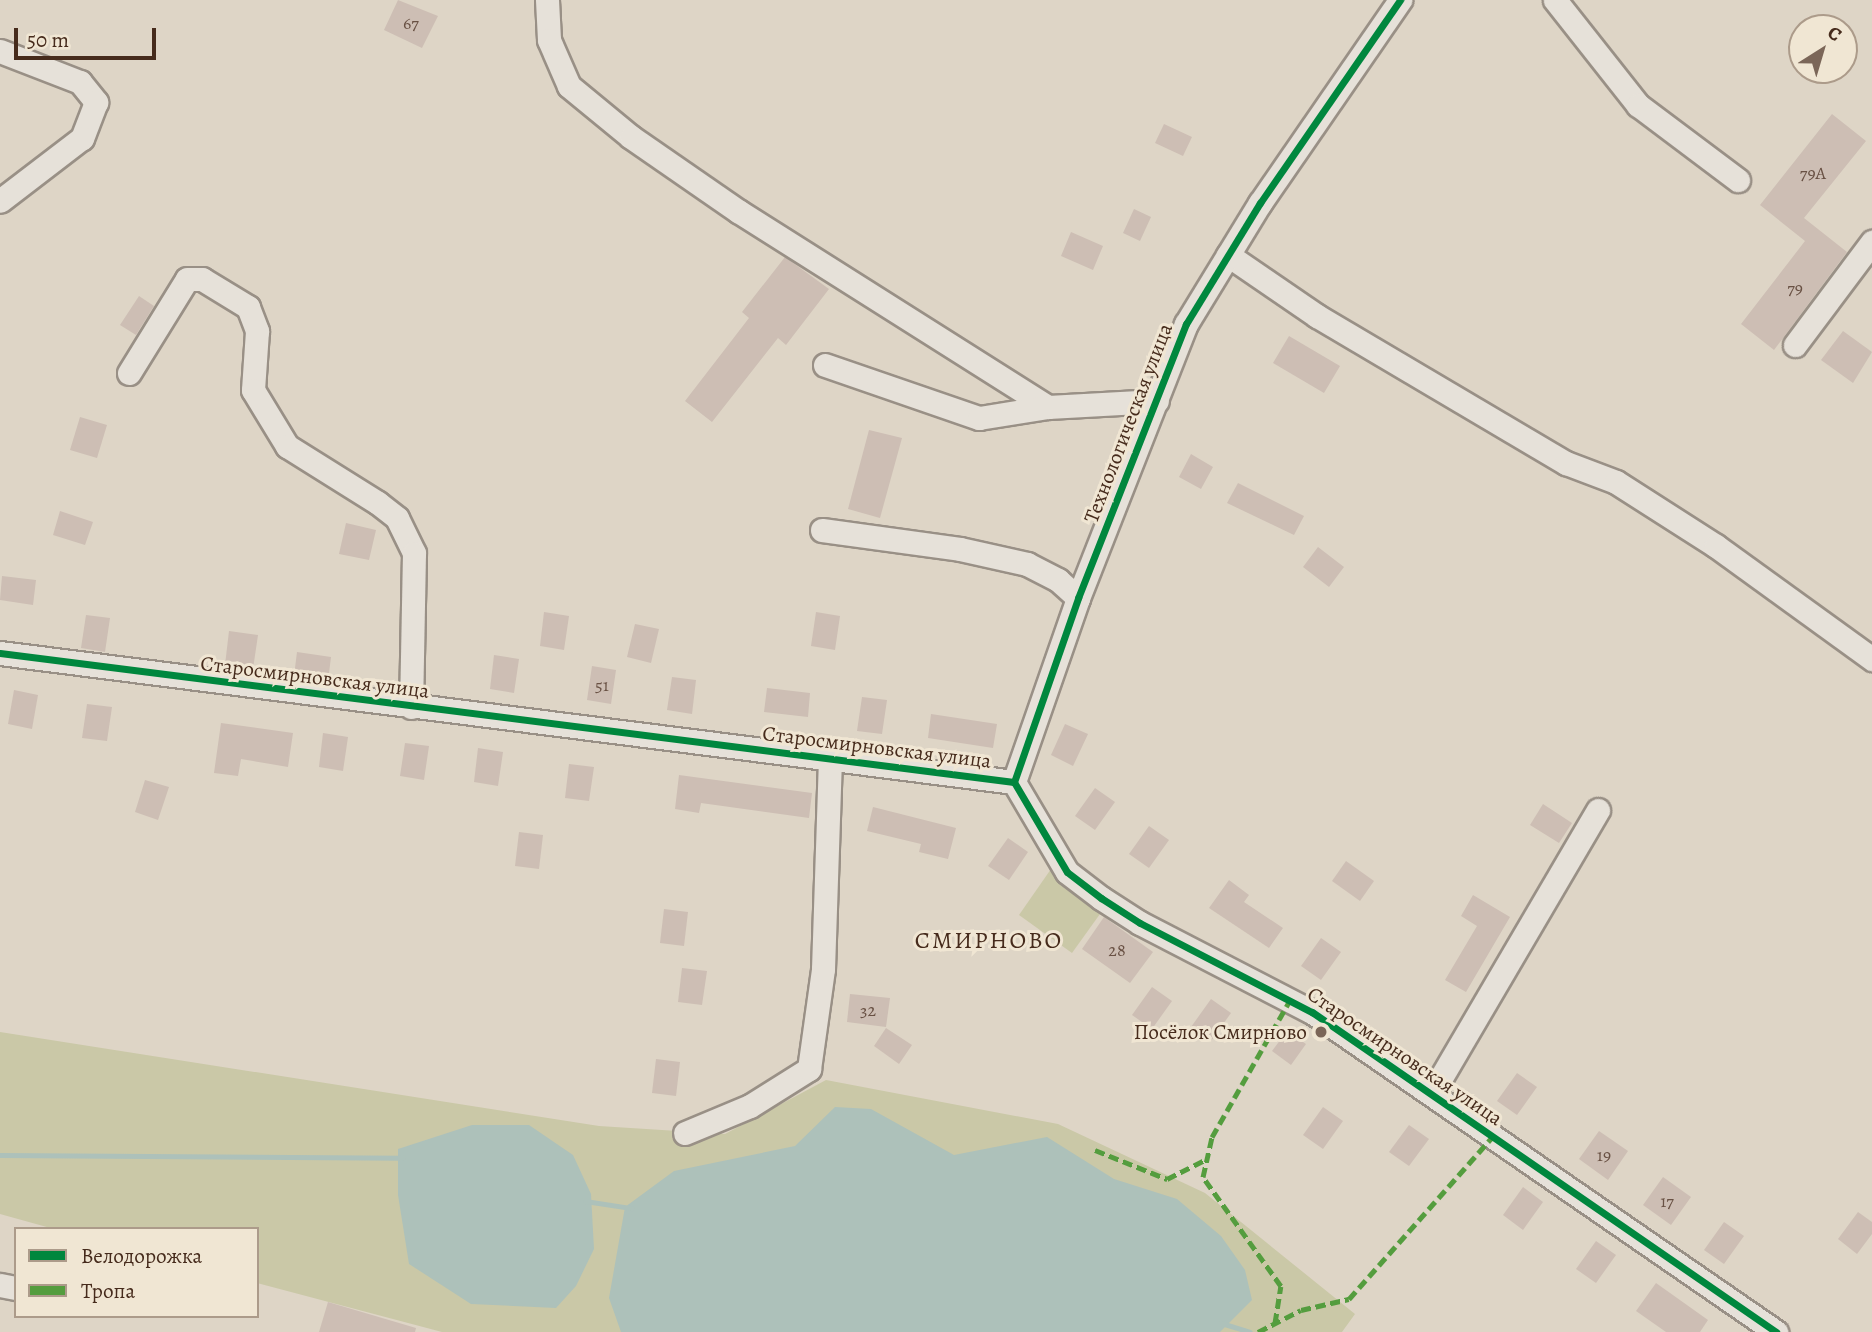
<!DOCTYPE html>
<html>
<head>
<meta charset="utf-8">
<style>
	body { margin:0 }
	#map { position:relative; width:1872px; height:1332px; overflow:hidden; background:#ded5c6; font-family:Alegreya,serif }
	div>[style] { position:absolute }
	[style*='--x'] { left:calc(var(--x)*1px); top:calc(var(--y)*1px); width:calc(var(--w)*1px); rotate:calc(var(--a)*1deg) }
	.green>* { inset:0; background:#cac8a7 }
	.water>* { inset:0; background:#adc1ba }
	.stream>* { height:5px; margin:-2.5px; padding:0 2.5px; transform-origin:2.5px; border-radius:2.5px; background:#adc1ba }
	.building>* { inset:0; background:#cdbeb4 }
	.roads { filter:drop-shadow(2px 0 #999086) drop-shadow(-2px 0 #999086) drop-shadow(0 2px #999086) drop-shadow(0 -2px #999086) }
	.minor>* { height:23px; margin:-11.5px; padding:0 11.5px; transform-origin:11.5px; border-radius:11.5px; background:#e6e1d9 }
	.quiet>* { height:5px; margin-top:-2.5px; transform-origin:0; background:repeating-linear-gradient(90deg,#549d3e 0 10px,transparent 0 15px) }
	.cycleway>* { height:7px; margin:-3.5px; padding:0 3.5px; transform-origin:3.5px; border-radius:3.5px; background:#00873e }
	.dots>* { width:19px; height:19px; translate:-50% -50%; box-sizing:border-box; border:4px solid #f0e6d3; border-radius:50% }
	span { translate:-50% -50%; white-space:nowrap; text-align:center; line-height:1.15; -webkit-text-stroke:6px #f0e6d3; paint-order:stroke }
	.number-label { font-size:18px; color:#695144 }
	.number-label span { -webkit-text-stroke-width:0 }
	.street-label { font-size:21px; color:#462b1c }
	.poi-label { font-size:21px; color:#462b1c }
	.right { translate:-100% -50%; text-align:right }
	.quarter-label { font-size:24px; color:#462b1c; letter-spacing:2px }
	.legend { position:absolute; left:14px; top:1227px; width:245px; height:91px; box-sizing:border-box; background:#f0e6d3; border:2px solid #ac9b8a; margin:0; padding:9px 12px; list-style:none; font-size:21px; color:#462b1c }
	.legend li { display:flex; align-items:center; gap:14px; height:35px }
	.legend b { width:35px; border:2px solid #ac9b8a }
	.north { position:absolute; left:1788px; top:14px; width:70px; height:70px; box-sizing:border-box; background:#f0e6d3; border:2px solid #ac9b8a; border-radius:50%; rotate:37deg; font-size:19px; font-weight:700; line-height:28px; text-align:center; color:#462b1c }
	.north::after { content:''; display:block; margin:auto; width:24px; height:32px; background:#7b6658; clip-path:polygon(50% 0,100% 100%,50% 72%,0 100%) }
	.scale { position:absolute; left:14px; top:28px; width:142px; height:32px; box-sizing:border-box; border:4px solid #462b1c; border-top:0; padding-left:9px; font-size:21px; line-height:24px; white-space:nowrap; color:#462b1c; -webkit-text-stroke:5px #f0e6d3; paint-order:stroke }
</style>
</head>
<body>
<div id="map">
	<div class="green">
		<i style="clip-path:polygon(1051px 869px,1105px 907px,1072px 953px,1019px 915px)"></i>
		<i style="clip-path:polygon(0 1032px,599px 1126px,725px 1134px,826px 1080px,1058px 1124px,1205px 1193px,1355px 1314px,1342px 1332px,442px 1332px,257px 1283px,257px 1229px,54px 1229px,0 1214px)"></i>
	</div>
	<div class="water">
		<i style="clip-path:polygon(835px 1107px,871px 1109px,954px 1155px,1047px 1137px,1114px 1179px,1177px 1199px,1221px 1236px,1245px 1270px,1252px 1300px,1220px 1332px,621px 1332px,609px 1298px,625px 1207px,674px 1171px,795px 1146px)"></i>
		<i style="clip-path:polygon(472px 1125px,529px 1125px,573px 1155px,591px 1194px,594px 1249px,576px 1286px,556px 1308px,471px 1304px,409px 1264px,398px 1195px,398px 1149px)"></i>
	</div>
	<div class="stream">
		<i style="--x:0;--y:1155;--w:403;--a:0.4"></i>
		<i style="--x:585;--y:1201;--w:47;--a:8.7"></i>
		<i style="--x:1221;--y:1323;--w:30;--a:17"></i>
	</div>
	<div class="building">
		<i style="clip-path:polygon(398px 0,438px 16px,422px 48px,384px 30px)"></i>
		<i style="clip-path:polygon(1832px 114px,1866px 141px,1804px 218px,1847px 252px,1774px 350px,1741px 324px,1805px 241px,1760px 205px)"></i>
		<i style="clip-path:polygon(1164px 124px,1192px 137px,1183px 156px,1155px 143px)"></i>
		<i style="clip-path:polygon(1134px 209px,1151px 217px,1140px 241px,1123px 233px)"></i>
		<i style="clip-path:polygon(1071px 232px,1103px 246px,1093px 270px,1061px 256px)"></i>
		<i style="clip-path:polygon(785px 257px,829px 289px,786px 345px,778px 338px,712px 422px,685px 401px,749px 318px,742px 312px)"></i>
		<i style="clip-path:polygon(139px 296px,154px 306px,136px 335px,120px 325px)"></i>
		<i style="clip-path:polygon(1843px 331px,1872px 352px,1853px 383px,1821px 360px)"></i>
		<i style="clip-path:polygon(1289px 336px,1340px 366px,1324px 393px,1273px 363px)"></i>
		<i style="clip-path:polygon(80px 417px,107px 425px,97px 458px,70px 450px)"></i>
		<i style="clip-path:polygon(869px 430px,902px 438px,880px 518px,848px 509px)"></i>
		<i style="clip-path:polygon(1191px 454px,1213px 467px,1201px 489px,1179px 477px)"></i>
		<i style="clip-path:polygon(1238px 483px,1304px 516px,1294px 535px,1227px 503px)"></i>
		<i style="clip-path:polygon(60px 511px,93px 522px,85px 545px,53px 535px)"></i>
		<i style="clip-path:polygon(346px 523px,376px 530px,369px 560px,339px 554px)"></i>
		<i style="clip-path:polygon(1318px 547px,1344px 567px,1329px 587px,1303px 567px)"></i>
		<i style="clip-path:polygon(2px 576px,36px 580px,33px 605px,0 600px)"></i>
		<i style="clip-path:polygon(544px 612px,569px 616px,564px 650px,540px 646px)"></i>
		<i style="clip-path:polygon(816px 612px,840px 616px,835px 650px,811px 646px)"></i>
		<i style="clip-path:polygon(86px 615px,110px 618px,105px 652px,81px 648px)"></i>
		<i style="clip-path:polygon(635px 624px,659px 629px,651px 663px,627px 657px)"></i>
		<i style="clip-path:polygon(229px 631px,258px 635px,253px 669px,225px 665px)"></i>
		<i style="clip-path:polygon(297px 652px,331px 657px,328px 681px,294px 676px)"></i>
		<i style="clip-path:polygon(494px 655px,519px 659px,514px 693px,490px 689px)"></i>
		<i style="clip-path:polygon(592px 666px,616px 670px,611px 704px,587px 700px)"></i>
		<i style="clip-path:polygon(672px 677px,696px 680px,692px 714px,667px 710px)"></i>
		<i style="clip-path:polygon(767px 688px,810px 693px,808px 717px,764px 712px)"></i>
		<i style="clip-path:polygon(14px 690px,38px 695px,32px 729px,8px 724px)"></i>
		<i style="clip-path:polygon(862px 697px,887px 700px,882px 734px,857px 731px)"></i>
		<i style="clip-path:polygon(87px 704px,112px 707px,107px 741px,82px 738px)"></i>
		<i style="clip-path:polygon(931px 714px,997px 724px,993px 748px,928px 738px)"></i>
		<i style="clip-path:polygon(221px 723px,293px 733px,288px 767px,241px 759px,238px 776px,214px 773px)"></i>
		<i style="clip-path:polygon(1065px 724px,1088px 734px,1073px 766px,1051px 755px)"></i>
		<i style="clip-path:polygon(323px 733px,348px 737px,343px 771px,319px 767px)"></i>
		<i style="clip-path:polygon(405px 743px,429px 746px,424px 780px,400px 776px)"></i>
		<i style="clip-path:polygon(478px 748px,503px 752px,498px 786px,474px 782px)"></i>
		<i style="clip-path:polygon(569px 764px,594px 767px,589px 801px,565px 798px)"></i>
		<i style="clip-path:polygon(679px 775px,812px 793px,809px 818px,701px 803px,699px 813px,675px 809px)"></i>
		<i style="clip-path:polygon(145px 780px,169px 787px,158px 820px,135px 812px)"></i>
		<i style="clip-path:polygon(1095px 788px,1115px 802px,1095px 830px,1075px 816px)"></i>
		<i style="clip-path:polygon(1543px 804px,1572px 823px,1559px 843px,1530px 825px)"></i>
		<i style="clip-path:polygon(873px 807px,956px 828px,948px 859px,919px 852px,921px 844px,867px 831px)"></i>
		<i style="clip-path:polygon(1149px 826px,1169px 840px,1149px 868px,1129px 854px)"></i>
		<i style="clip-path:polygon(519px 832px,543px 835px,539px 869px,515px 866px)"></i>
		<i style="clip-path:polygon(1008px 838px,1028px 852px,1009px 880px,988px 866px)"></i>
		<i style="clip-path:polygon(1346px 861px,1374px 881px,1360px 901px,1332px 881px)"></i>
		<i style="clip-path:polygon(1229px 880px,1249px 895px,1244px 902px,1283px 928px,1269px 948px,1209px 908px)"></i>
		<i style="clip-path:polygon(1473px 895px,1510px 917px,1466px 992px,1445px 980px,1477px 926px,1461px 916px)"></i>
		<i style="clip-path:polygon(664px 909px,688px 912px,684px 946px,660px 943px)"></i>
		<i style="clip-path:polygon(1104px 917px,1153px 952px,1130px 983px,1082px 949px)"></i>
		<i style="clip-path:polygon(1321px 938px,1341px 952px,1321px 980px,1301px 966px)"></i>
		<i style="clip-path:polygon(682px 968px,707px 971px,702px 1005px,678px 1002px)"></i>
		<i style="clip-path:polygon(1152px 987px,1172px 1001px,1152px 1029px,1132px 1015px)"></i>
		<i style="clip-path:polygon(850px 994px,890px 998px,886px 1027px,847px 1022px)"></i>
		<i style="clip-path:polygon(1211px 999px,1231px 1013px,1211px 1041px,1191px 1027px)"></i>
		<i style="clip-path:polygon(886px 1028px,912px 1045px,899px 1064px,874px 1046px)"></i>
		<i style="clip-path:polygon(1287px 1031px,1306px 1044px,1291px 1065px,1272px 1051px)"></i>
		<i style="clip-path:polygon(656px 1059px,680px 1062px,676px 1096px,652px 1093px)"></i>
		<i style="clip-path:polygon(1517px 1073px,1537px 1087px,1517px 1115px,1497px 1101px)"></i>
		<i style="clip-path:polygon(1323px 1107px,1343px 1121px,1323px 1149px,1303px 1135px)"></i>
		<i style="clip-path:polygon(1409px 1125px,1429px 1139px,1409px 1166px,1389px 1152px)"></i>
		<i style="clip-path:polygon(1599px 1131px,1628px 1151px,1608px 1180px,1579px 1159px)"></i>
		<i style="clip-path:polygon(1663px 1177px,1691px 1197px,1671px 1225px,1643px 1205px)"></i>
		<i style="clip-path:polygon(1523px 1187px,1543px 1202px,1523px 1230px,1503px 1215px)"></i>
		<i style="clip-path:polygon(1858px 1212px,1872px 1222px,1872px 1234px,1857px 1254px,1838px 1239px)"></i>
		<i style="clip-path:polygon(1724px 1222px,1744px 1236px,1724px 1264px,1704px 1250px)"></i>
		<i style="clip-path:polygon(1596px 1241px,1616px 1255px,1596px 1283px,1576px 1269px)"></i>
		<i style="clip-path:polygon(1656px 1283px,1708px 1320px,1700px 1332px,1666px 1332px,1636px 1311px)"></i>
		<i style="clip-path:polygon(328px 1302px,416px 1328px,415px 1332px,319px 1332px)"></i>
	</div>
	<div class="roads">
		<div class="minor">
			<i style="--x:547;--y:0;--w:40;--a:87.1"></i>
			<i style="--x:549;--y:40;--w:50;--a:66.5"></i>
			<i style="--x:569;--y:86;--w:80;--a:39.4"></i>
			<i style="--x:631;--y:137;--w:130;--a:34.7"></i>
			<i style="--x:738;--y:211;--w:367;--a:32.3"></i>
			<i style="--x:1048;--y:407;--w:109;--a:-3.2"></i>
			<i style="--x:1555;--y:0;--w:134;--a:51.7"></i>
			<i style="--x:1638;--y:105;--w:125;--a:36.9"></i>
			<i style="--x:0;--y:51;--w:86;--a:21.2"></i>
			<i style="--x:80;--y:82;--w:26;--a:51"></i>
			<i style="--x:96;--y:102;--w:39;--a:111"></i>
			<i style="--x:82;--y:138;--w:103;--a:142.5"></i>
			<i style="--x:1228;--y:255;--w:108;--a:34.4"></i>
			<i style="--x:1317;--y:316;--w:289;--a:30.6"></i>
			<i style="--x:1566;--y:463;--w:53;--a:20.8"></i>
			<i style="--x:1616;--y:482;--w:119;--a:32.6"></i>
			<i style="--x:1716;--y:546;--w:193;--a:35.9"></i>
			<i style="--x:1795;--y:345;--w:129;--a:-53.2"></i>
			<i style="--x:825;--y:365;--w:163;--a:19"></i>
			<i style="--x:979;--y:418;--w:70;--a:-9.1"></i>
			<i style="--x:129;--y:373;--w:110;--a:-58.3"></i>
			<i style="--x:187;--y:279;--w:15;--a:0"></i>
			<i style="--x:202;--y:279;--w:54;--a:31.3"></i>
			<i style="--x:248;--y:307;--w:26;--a:69"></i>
			<i style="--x:257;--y:331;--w:59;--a:93.9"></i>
			<i style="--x:253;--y:390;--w:66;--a:58.7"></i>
			<i style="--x:287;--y:446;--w:107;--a:32.1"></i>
			<i style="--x:378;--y:503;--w:24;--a:38"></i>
			<i style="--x:397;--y:518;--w:39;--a:64"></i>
			<i style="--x:414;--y:553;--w:154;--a:91.1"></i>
			<i style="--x:822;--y:530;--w:139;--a:7.8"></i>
			<i style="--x:960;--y:549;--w:69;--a:12.6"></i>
			<i style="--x:1027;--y:564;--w:35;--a:27"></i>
			<i style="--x:1058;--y:580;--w:27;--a:42"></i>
			<i style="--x:0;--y:653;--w:1022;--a:7.25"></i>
			<i style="--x:1014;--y:782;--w:104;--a:59.5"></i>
			<i style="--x:1067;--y:872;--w:43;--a:37.4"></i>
			<i style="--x:1101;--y:898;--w:46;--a:32.7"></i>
			<i style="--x:1140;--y:923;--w:194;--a:27.4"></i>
			<i style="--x:1312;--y:1012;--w:564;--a:34.59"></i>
			<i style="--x:1014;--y:782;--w:195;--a:-70.8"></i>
			<i style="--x:1078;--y:598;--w:295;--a:-68.5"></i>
			<i style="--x:1186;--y:324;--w:142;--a:-58.6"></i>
			<i style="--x:1260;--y:203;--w:247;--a:-55.4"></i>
			<i style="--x:1432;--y:1093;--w:328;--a:-59.6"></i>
			<i style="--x:685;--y:1133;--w:70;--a:-22.6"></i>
			<i style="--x:750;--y:1106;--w:70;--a:-32.1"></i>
			<i style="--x:809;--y:1069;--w:101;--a:-82"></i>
			<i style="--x:823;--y:969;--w:210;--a:-88.1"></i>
			<i style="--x:0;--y:1285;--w:16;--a:11"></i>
		</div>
	</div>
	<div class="quiet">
		<i style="--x:1095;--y:1150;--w:78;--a:21.9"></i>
		<i style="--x:1167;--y:1179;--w:45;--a:-26.6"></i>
		<i style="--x:1275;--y:1323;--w:37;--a:-81"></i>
		<i style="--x:1281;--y:1286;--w:134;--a:-125.6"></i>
		<i style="--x:1203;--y:1177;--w:41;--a:-77.3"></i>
		<i style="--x:1212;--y:1137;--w:158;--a:-60.3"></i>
		<i style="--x:1258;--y:1332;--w:48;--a:-27.1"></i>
		<i style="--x:1301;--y:1310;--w:49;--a:-12.9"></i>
		<i style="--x:1349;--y:1299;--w:219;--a:-48.5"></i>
	</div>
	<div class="cycleway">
		<i style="--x:0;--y:653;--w:1022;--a:7.25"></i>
		<i style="--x:1014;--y:782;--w:104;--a:59.5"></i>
		<i style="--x:1067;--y:872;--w:43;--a:37.4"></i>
		<i style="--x:1101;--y:898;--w:46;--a:32.7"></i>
		<i style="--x:1140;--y:923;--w:194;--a:27.4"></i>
		<i style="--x:1312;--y:1012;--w:564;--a:34.59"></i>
		<i style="--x:1014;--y:782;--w:195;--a:-70.8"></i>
		<i style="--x:1078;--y:598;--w:295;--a:-68.5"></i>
		<i style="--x:1186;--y:324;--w:142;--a:-58.6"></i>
		<i style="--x:1260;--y:203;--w:247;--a:-55.4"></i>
	</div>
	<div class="dots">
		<i style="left:1321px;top:1032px;background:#7b6658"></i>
	</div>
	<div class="number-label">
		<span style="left:411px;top:23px">67</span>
		<span style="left:1813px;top:173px">79А</span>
		<span style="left:1795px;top:288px">79</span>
		<span style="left:602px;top:685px">51</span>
		<span style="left:1117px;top:950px">28</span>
		<span style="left:868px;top:1010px">32</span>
		<span style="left:1604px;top:1155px">19</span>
		<span style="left:1667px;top:1201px">17</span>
	</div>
	<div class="street-label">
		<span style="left:1128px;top:423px;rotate:-69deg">Технологическая улица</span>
		<span style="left:315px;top:677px;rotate:7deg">Старосмирновская улица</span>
		<span style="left:877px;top:747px;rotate:7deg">Старосмирновская улица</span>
		<span style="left:1405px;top:1056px;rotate:34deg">Старосмирновская улица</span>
	</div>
	<div class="poi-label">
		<span class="right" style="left:1307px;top:1032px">Посёлок Смирново</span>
	</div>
	<div class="quarter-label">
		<span style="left:989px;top:941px">СМИРНОВО</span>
	</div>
	<ul class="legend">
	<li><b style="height:9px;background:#00873e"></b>Велодорожка</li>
	<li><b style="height:9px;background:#549d3e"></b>Тропа</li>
	</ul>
	<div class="north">С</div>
	<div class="scale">50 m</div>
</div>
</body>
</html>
